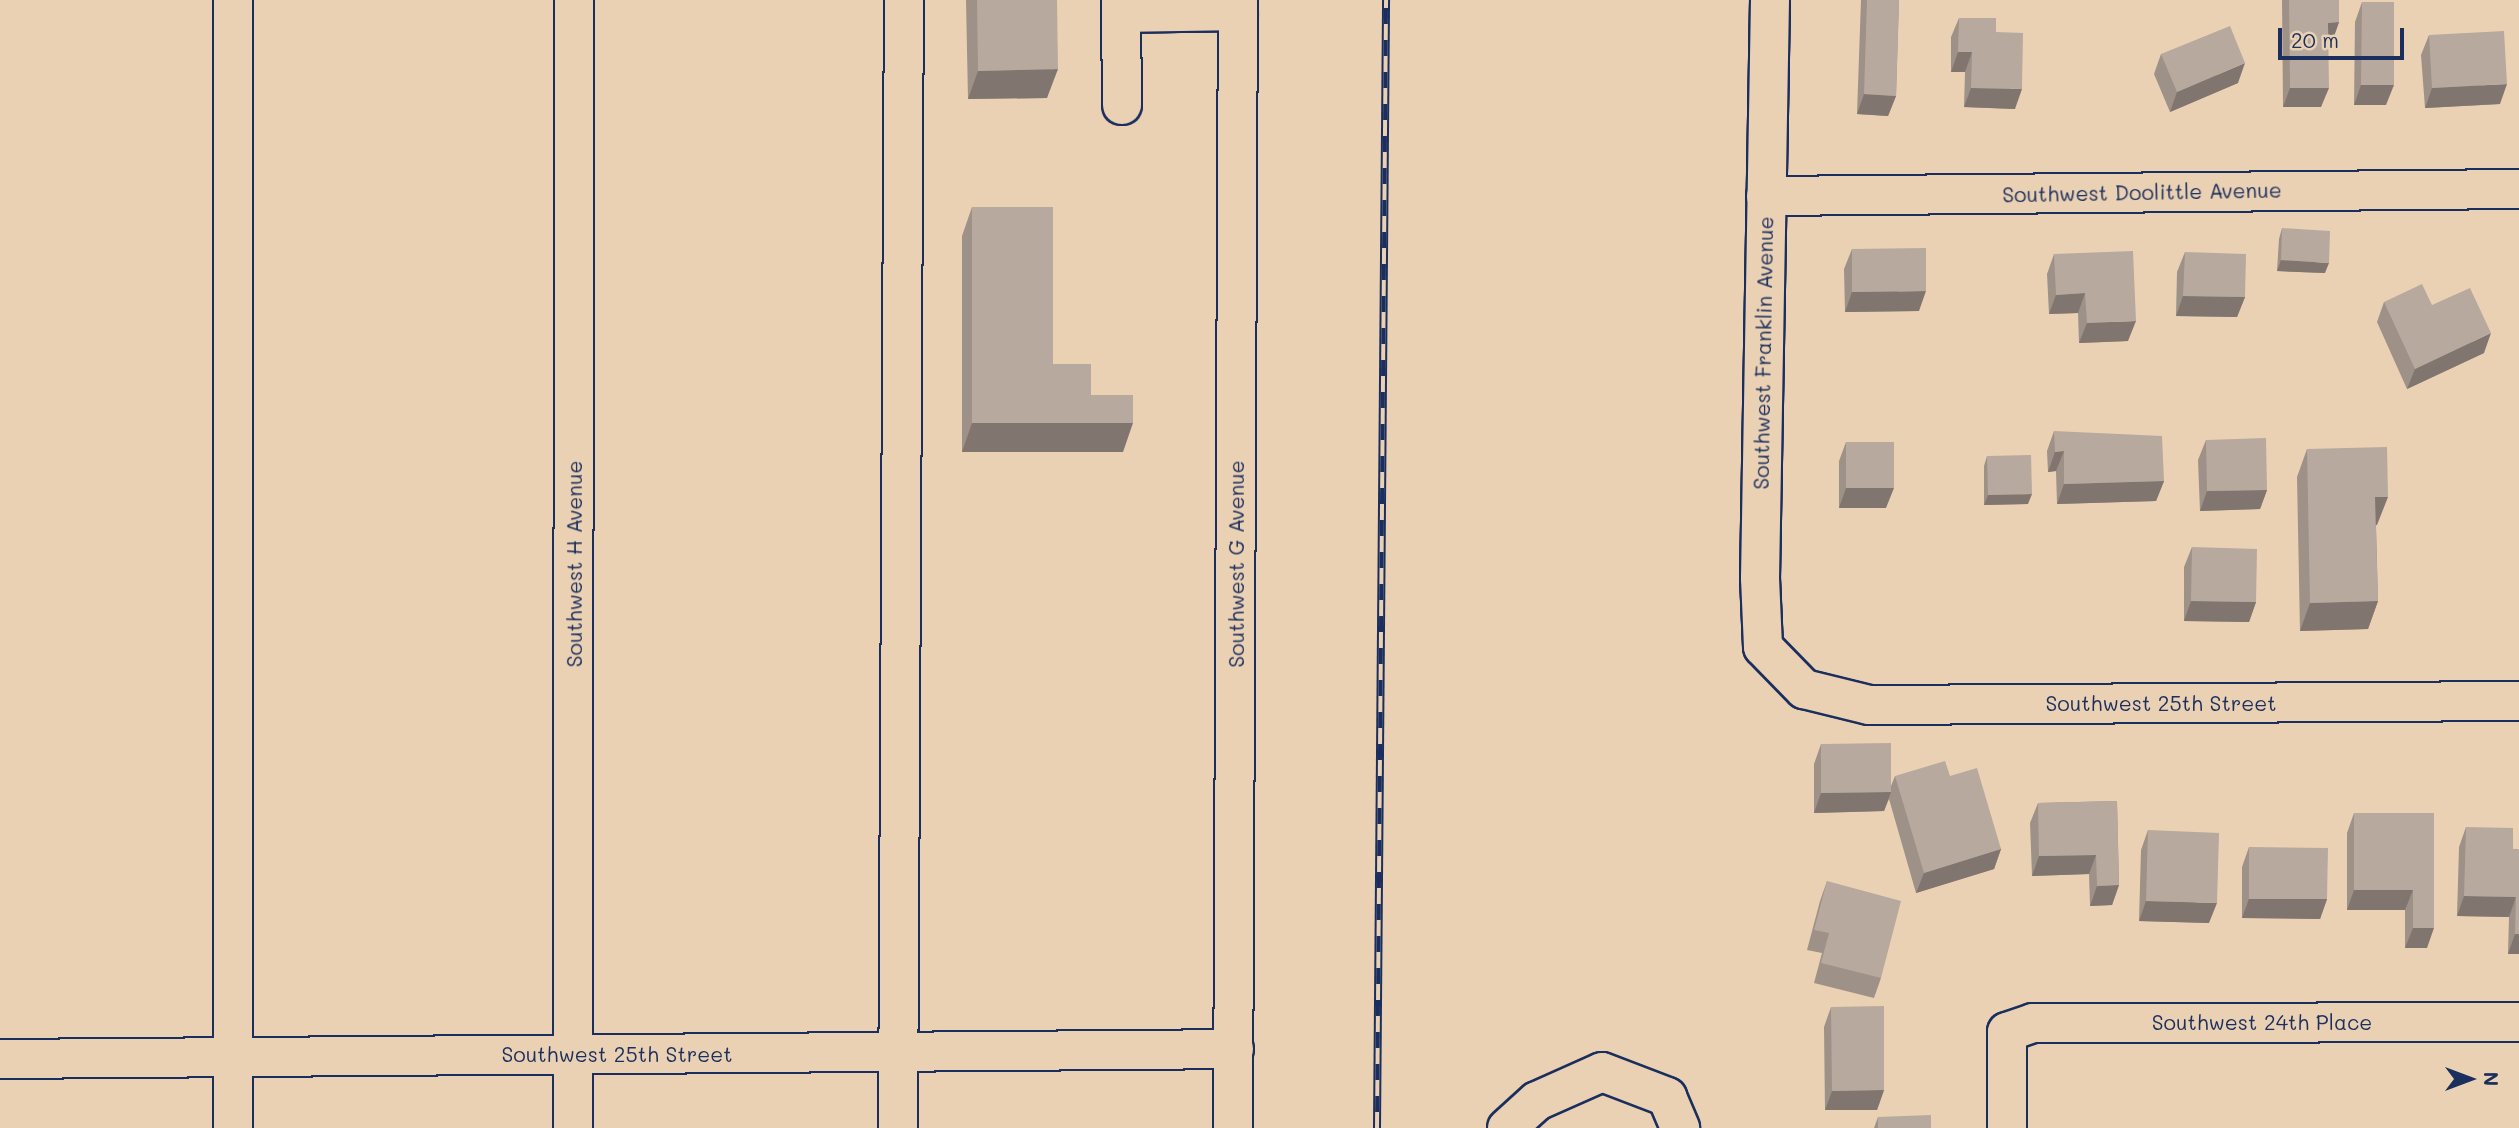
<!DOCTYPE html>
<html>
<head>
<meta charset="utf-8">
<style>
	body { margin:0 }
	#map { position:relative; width:2519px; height:1128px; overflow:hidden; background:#ebd1b3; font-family:Mali,sans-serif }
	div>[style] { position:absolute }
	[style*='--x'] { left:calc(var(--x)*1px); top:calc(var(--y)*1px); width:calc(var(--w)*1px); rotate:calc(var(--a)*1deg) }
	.roads { filter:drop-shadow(2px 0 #1b2f5e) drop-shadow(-2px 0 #1b2f5e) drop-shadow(0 2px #1b2f5e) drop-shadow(0 -2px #1b2f5e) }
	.minor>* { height:38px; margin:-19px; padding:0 19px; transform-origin:19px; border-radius:19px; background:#ebd1b3 }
	.rail>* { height:8px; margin-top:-4px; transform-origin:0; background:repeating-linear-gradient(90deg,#ebd1b3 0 16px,#1b2f5e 0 32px); box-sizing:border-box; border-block:2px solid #1b2f5e }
	.wall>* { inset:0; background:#9d9188 }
	.shaded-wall>* { inset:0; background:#80766f }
	.building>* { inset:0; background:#b7a99e }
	span { translate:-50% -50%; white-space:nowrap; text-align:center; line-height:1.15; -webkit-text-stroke:6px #ebd1b3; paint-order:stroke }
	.street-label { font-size:21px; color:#1b2f5e }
	.north { position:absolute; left:2435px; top:1044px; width:70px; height:70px; -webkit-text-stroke:5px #ebd1b3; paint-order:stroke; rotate:90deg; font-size:19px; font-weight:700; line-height:28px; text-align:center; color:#1b2f5e }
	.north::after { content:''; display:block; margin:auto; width:24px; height:32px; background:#1b2f5e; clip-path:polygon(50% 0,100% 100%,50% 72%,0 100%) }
	.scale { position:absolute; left:2278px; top:28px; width:126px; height:32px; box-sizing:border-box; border:4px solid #1b2f5e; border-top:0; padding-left:9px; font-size:21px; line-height:24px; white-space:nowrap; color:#1b2f5e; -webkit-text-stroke:5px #ebd1b3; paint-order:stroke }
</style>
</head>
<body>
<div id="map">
	<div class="roads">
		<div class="minor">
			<i style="--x:233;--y:0;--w:1128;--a:90"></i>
			<i style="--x:1121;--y:0;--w:105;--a:89.5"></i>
			<i style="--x:1770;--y:0;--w:578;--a:90.99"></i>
			<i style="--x:1760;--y:578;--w:69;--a:87.5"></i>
			<i style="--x:1763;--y:647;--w:59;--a:45.7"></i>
			<i style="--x:1804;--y:689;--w:67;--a:13.8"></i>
			<i style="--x:1869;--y:705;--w:650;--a:-0.35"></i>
			<i style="--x:1122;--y:13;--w:116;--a:-1"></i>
			<i style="--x:1766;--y:196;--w:753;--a:-0.53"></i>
			<i style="--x:0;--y:1059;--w:1234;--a:-0.46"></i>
			<i style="--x:573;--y:1128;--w:1128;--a:-89.95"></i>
			<i style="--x:898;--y:1128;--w:1128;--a:-89.7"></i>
			<i style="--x:1233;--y:1128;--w:1128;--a:-89.75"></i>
			<i style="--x:1507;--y:1128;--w:40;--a:-42"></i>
			<i style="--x:1537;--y:1101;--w:71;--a:-24"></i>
			<i style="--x:1602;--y:1072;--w:70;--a:21"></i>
			<i style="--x:1667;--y:1097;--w:34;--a:67"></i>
			<i style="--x:2007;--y:1128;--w:96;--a:-90"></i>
			<i style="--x:2007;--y:1032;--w:28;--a:-19"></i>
			<i style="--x:2033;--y:1023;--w:486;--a:-0.1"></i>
		</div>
	</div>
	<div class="rail">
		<i style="--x:1377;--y:1128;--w:1128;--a:-89.54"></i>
	</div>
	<div class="wall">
		<i style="clip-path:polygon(966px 0,1057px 0,1047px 98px,968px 99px)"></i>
		<i style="clip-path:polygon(1861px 0,1899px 0,1896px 96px,1888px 116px,1857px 114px)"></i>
		<i style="clip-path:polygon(2282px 0,2339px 0,2339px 22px,2332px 42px,2328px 42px,2321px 107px,2283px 107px)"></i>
		<i style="clip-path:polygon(2362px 2px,2386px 105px,2354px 105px,2355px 22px)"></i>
		<i style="clip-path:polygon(1959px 18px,1996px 32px,2015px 109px,1964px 107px,1965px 72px,1951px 72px,1951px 37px)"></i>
		<i style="clip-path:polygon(2429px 35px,2500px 104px,2425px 108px,2421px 55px)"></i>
		<i style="clip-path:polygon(2161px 54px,2238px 83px,2170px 112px,2154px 74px)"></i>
		<i style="clip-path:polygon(972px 207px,1053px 364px,1091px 395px,1123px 452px,962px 452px,962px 236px)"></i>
		<i style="clip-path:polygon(2282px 228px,2325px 273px,2277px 271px,2279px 239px)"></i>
		<i style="clip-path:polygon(1852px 249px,1919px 311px,1845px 312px,1844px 269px)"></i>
		<i style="clip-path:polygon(2185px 252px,2245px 297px,2237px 317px,2176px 316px,2177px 272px)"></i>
		<i style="clip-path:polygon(2054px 254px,2128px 341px,2079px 343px,2078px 313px,2049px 314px,2047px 274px)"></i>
		<i style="clip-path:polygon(2384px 302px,2432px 305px,2484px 353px,2407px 389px,2377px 322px)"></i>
		<i style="clip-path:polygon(2054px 431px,2164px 481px,2156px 501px,2057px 504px,2056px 471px,2048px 472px,2047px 451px)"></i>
		<i style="clip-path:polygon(2206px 440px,2267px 490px,2260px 509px,2200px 511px,2198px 460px)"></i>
		<i style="clip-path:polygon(1846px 442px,1886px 508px,1839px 508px,1839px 461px)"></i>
		<i style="clip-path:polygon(2307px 449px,2377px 525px,2376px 525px,2378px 601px,2368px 629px,2300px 631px,2297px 477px)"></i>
		<i style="clip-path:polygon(1987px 456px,2028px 504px,1984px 505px,1984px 466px)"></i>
		<i style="clip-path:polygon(2192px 547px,2256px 602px,2249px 622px,2184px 621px,2184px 567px)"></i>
		<i style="clip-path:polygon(1821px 744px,1891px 786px,1895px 776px,1950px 776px,2001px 849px,1994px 869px,1916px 893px,1889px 799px,1884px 811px,1814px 813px,1814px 764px)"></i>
		<i style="clip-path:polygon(2117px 801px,2119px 885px,2112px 905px,2090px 906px,2089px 874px,2032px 876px,2030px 823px,2038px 803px)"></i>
		<i style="clip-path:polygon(2354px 813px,2434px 813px,2427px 948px,2405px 948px,2405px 910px,2347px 910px,2347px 833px)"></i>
		<i style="clip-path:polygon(2466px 827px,2513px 849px,2519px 954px,2508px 954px,2509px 917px,2457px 916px,2459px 847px)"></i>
		<i style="clip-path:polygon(2148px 830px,2209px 923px,2139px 921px,2141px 850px)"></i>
		<i style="clip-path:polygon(2249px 847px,2327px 899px,2320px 919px,2242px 918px,2242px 867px)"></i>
		<i style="clip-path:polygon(1827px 881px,1881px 978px,1874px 998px,1814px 983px,1822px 953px,1807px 950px,1820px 901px)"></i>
		<i style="clip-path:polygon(1831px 1007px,1884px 1090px,1877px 1110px,1825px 1110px,1824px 1027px)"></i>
		<i style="clip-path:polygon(1878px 1117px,1931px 1128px,1874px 1128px)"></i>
	</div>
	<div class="shaded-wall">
		<i style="clip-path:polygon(2339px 22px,2332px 42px,2321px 43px,2328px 23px)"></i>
		<i style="clip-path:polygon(1958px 52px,1972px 52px,1965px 72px,1951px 72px)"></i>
		<i style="clip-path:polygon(2245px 63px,2238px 83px,2170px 112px,2177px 92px)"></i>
		<i style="clip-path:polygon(1058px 69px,1047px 98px,968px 99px,978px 71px)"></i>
		<i style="clip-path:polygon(2507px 84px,2500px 104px,2425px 108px,2432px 88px)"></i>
		<i style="clip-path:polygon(2361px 85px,2394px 85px,2386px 105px,2354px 105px)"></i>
		<i style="clip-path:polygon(1971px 88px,2022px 89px,2015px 109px,1964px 107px)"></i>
		<i style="clip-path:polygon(2290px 88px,2329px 88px,2321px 107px,2283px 107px)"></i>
		<i style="clip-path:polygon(1864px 94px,1896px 96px,1888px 116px,1857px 114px)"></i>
		<i style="clip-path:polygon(2281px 260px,2329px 263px,2325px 273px,2277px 271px)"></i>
		<i style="clip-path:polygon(1926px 291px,1919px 311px,1845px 312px,1852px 292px)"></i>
		<i style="clip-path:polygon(2085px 293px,2078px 313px,2049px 314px,2056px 295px)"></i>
		<i style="clip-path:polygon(2183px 296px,2245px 297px,2237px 317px,2176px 316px)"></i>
		<i style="clip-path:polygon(2136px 321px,2128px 341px,2079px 343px,2087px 323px)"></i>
		<i style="clip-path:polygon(2491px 333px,2484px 353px,2407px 389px,2415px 369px)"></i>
		<i style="clip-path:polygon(972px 423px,1133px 423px,1123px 452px,962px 452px)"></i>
		<i style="clip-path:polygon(2064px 451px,2056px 471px,2048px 472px,2055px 452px)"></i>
		<i style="clip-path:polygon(2164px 481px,2156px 501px,2057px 504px,2064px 484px)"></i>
		<i style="clip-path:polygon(1846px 488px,1894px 488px,1886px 508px,1839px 508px)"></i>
		<i style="clip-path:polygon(2267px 490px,2260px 509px,2200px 511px,2207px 491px)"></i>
		<i style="clip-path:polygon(2032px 494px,2028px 504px,1984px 505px,1988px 495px)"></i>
		<i style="clip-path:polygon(2375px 497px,2388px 497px,2377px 525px,2365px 525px)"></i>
		<i style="clip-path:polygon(2191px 601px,2256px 602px,2249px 622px,2184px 621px)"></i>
		<i style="clip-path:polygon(2378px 601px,2368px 629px,2300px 631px,2310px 603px)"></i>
		<i style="clip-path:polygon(1891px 792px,1884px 811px,1814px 813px,1821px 793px)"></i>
		<i style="clip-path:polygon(2001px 849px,1994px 869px,1916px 893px,1924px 873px)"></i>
		<i style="clip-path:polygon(2096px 855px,2089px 874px,2032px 876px,2039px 856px)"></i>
		<i style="clip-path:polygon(2119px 885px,2112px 905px,2090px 906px,2097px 886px)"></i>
		<i style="clip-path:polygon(2354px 890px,2413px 890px,2405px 910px,2347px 910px)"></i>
		<i style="clip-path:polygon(2464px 896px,2516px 897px,2509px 917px,2457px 916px)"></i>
		<i style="clip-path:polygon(2249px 899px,2327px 899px,2320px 919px,2242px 918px)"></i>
		<i style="clip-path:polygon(2146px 901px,2217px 903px,2209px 923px,2139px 921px)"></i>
		<i style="clip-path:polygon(2413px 928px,2434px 928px,2427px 948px,2405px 948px)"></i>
		<i style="clip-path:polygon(2515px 934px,2519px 934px,2519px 954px,2508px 954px)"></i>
		<i style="clip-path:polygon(1884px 1090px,1877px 1110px,1825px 1110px,1832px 1091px)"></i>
	</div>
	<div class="building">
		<i style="clip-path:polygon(977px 0,1057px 0,1058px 69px,978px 71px)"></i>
		<i style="clip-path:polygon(1867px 0,1899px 0,1896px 96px,1864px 94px)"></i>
		<i style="clip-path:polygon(2289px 0,2339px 0,2339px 22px,2328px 23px,2329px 88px,2290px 88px)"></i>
		<i style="clip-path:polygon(2362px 2px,2394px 2px,2394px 85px,2361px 85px)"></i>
		<i style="clip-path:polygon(1959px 18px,1996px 18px,1996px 32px,2023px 33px,2022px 89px,1971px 88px,1972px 52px,1958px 52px)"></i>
		<i style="clip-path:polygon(2230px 26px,2245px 63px,2177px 92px,2161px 54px)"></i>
		<i style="clip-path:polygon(2504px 31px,2507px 84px,2432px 88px,2429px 35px)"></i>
		<i style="clip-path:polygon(972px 207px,1053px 207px,1053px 364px,1091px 364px,1091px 395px,1133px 395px,1133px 423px,972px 423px)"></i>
		<i style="clip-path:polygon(2282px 228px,2330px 231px,2329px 263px,2281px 260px)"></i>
		<i style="clip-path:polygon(1926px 248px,1926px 291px,1852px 292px,1852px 249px)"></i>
		<i style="clip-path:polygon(2133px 251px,2136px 321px,2087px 323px,2085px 293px,2056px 295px,2054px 254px)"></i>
		<i style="clip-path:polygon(2185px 252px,2246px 254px,2245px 297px,2183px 296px)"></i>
		<i style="clip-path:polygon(2422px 284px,2432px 305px,2470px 288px,2491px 333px,2415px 369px,2384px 302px)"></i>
		<i style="clip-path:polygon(2054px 431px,2162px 436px,2164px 481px,2064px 484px,2064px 451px,2055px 452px)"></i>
		<i style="clip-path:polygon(2266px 438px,2267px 490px,2207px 491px,2206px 440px)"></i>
		<i style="clip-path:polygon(1846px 442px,1894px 442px,1894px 488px,1846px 488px)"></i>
		<i style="clip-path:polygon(2387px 447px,2388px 497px,2375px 497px,2378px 601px,2310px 603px,2307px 449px)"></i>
		<i style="clip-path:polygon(2031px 455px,2032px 494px,1988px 495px,1987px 456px)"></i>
		<i style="clip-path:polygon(2192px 547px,2257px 549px,2256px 602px,2191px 601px)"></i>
		<i style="clip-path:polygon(1891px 743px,1891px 792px,1821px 793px,1821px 744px)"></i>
		<i style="clip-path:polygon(1945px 761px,1950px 776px,1977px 768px,2001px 849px,1924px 873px,1895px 776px)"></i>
		<i style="clip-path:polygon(2117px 801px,2119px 885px,2097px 886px,2096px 855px,2039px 856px,2038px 803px)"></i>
		<i style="clip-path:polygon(2354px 813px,2434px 813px,2434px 928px,2413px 928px,2413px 890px,2354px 890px)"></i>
		<i style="clip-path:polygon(2466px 827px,2513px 828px,2513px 849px,2519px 849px,2519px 934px,2515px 934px,2516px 897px,2464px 896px)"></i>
		<i style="clip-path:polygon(2148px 830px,2219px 833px,2217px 903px,2146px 901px)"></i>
		<i style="clip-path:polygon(2249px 847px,2328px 848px,2327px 899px,2249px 899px)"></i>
		<i style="clip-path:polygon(1827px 881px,1901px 901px,1881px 978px,1821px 963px,1829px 933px,1814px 930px)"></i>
		<i style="clip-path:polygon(1884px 1006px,1884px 1090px,1832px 1091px,1831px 1007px)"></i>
		<i style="clip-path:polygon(1931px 1115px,1931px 1128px,1878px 1128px,1878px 1117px)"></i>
	</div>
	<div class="street-label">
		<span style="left:2142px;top:192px;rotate:-1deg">Southwest Doolittle Avenue</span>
		<span style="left:1763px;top:353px;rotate:-89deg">Southwest Franklin Avenue</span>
		<span style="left:574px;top:564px;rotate:-90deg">Southwest H Avenue</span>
		<span style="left:1236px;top:564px;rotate:-90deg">Southwest G Avenue</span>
		<span style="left:2161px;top:703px">Southwest 25th Street</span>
		<span style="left:2262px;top:1022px">Southwest 24th Place</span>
		<span style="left:617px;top:1054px">Southwest 25th Street</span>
	</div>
	<div class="north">N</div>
	<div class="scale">20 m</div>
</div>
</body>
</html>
